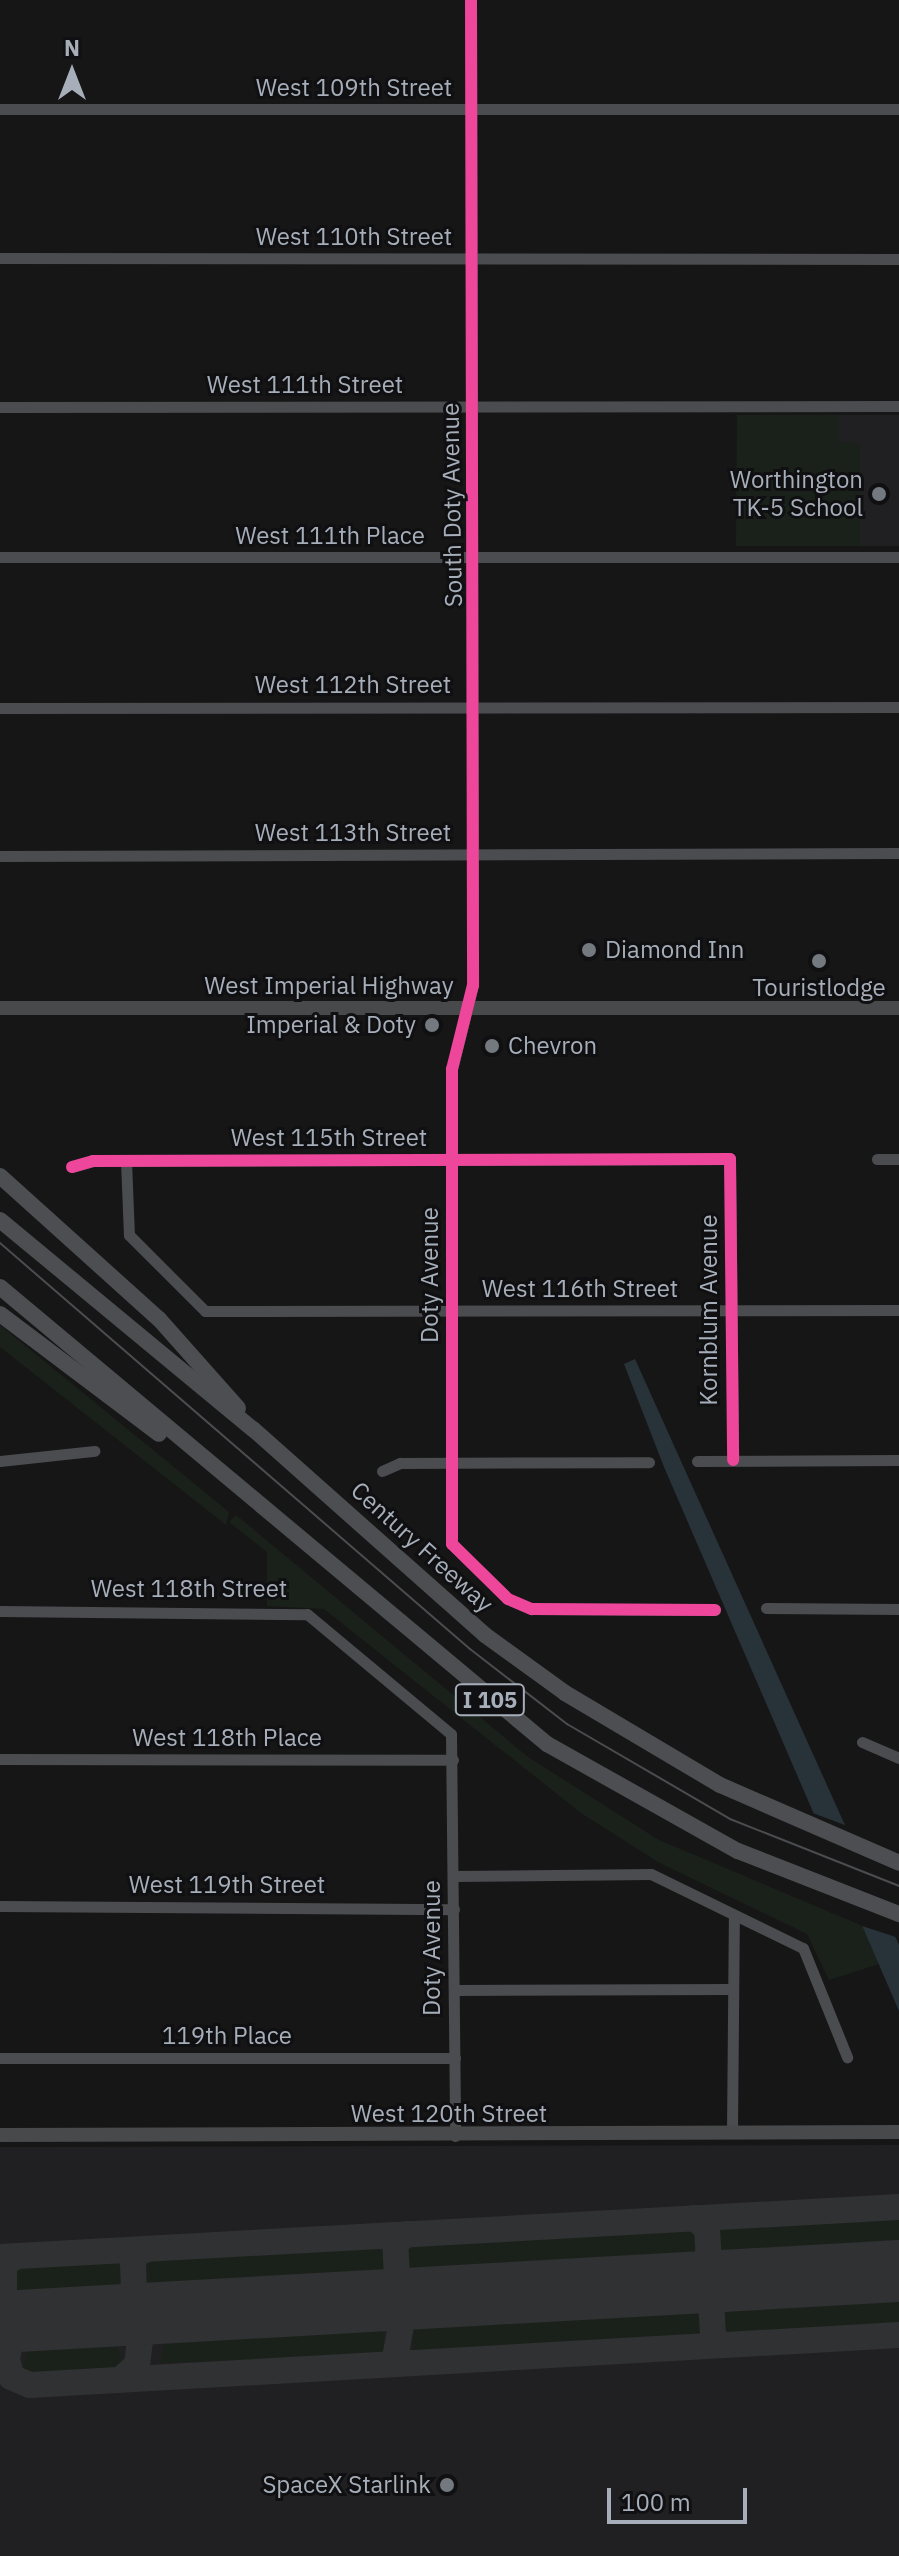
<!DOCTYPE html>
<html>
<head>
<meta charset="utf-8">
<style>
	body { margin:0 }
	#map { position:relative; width:899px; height:2556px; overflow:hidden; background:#161616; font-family:"IBM Plex Sans",sans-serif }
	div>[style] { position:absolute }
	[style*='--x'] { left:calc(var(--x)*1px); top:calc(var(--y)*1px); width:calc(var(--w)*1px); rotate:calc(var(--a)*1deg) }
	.built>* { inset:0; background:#202022 }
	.green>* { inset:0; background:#1a211a }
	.water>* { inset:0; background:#283339 }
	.pier>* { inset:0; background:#161616 }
	.taxiway>* { height:26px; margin:-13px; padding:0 13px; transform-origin:13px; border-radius:13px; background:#303132 }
	.runway>* { height:62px; margin:-31px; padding:0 31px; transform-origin:31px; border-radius:31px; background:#303132 }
	.minor>* { height:11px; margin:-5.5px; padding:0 5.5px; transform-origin:5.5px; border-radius:5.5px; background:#4a4c4f }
	.major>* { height:14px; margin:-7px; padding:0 7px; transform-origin:7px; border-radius:7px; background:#48494b }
	.highway>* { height:16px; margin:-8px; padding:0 8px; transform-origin:8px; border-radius:8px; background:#4c4e52 }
	.tram>* { height:2px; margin:-1px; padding:0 1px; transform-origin:1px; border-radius:1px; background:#4a4c4f }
	.cycleway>* { height:12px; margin:-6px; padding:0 6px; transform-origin:6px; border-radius:6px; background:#ed469a }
	.dots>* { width:22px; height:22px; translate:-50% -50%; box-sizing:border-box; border:4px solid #101012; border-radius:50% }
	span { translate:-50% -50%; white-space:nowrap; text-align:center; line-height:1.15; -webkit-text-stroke:6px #101012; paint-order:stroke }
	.shield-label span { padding:2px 6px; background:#101012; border:2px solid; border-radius:6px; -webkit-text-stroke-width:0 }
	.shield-label { font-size:22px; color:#a6aeb9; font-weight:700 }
	.street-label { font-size:24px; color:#a6aeb9 }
	.poi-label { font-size:24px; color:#a6aeb9 }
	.right { translate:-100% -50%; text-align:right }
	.left { translate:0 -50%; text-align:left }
	.north { position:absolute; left:32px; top:32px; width:80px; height:80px; -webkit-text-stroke:6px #101012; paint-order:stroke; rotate:0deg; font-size:22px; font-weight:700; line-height:32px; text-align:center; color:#a6aeb9 }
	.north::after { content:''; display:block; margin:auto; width:28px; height:36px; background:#a6aeb9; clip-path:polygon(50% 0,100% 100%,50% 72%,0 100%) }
	.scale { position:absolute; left:607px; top:2488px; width:140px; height:36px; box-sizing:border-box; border:4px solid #a6aeb9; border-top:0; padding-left:10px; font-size:24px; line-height:28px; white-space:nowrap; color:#a6aeb9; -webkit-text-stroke:6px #101012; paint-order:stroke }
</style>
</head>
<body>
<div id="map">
	<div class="built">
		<i style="clip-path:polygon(839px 415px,899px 415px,899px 546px,860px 546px,860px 443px,839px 443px)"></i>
		<i style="clip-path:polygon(899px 2145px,899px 2556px,0 2556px,0 2147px)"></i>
	</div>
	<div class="green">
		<i style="clip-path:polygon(737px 415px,839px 415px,839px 442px,860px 443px,860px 546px,736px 546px)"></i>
		<i style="clip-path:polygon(0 1325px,229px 1512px,226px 1525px,0 1347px)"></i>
		<i style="clip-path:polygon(236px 1515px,528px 1757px,659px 1840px,865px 1927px,879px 1964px,829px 1980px,807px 1934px,658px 1862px,581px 1813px,324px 1609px,267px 1606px,267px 1552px,229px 1522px)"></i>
		<i style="clip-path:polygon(899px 2220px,899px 2245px,725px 2260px,716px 2252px,717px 2233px,725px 2227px)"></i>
		<i style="clip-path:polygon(689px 2229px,699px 2236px,694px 2262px,412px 2277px,403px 2270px,404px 2249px,412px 2244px)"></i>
		<i style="clip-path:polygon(376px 2247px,386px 2255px,381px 2279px,378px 2274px,154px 2287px,153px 2293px,143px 2284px,149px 2260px)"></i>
		<i style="clip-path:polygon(109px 2261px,124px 2269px,118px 2294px,22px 2294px,17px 2300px,10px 2292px,16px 2267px)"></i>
		<i style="clip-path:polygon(899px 2298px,899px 2326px,730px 2335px,721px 2329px,729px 2307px)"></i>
		<i style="clip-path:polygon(697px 2310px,703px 2330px,698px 2338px,413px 2350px,412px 2330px,420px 2325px)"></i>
		<i style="clip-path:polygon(382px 2327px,386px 2351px,380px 2355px,160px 2363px,164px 2345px,176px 2339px)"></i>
		<i style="clip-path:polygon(113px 2337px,122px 2360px,114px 2371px,32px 2376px,24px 2369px,26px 2353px,40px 2342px,46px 2347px)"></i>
	</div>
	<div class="water">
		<i style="clip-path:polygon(635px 1359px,899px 1945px,899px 2011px,664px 1467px,624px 1364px)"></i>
	</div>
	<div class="pier">
		<i style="clip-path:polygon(813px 1813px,850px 1827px,899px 1938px,862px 1926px)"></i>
	</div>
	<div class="taxiway">
		<i style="--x:694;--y:2218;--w:16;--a:38"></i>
		<i style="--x:707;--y:2228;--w:108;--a:86.8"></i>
		<i style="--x:713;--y:2336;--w:12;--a:48"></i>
		<i style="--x:708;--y:2254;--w:19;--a:74"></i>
		<i style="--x:713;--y:2272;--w:25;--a:18"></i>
		<i style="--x:18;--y:2256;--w:16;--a:153"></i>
		<i style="--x:4;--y:2263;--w:39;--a:90"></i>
		<i style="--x:4;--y:2302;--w:15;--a:62"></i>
		<i style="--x:11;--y:2315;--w:27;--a:10"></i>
		<i style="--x:38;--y:2320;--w:31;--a:149"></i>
		<i style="--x:11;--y:2336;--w:23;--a:100"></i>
		<i style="--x:7;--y:2359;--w:18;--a:77"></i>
		<i style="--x:11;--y:2377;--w:21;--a:23"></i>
		<i style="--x:30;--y:2385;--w:870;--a:-3.29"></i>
		<i style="--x:0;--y:2257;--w:900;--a:-3.18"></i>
		<i style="--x:685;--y:2283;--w:18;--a:-22"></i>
		<i style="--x:702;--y:2276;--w:16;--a:-63"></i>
		<i style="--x:394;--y:2363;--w:48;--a:-79.2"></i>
		<i style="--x:403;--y:2316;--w:33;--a:-35"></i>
		<i style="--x:430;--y:2297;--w:39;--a:-149"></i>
		<i style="--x:397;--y:2277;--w:34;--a:-93"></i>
		<i style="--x:395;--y:2243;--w:15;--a:-37"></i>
		<i style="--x:120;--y:2380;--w:23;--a:-41"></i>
		<i style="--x:137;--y:2365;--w:35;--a:-83"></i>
		<i style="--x:141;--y:2330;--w:28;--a:-38"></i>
		<i style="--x:163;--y:2313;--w:21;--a:-163"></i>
		<i style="--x:143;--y:2307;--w:17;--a:-123"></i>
		<i style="--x:134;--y:2293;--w:37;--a:-92"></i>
		<i style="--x:133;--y:2256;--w:16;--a:-27"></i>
	</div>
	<div class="runway">
		<i style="--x:0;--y:2322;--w:900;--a:-3.25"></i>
	</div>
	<div class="minor">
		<i style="--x:471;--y:0;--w:985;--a:89.88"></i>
		<i style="--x:473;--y:985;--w:87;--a:104"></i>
		<i style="--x:452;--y:1069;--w:475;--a:90"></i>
		<i style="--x:452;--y:1544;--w:78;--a:44.5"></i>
		<i style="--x:508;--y:1599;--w:26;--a:23"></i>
		<i style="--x:532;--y:1609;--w:183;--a:0.3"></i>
		<i style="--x:0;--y:109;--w:899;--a:0"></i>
		<i style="--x:0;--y:258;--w:899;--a:0.06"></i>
		<i style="--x:0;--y:407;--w:899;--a:-0.06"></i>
		<i style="--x:0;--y:557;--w:899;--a:0"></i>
		<i style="--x:0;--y:708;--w:899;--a:-0.06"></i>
		<i style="--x:0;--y:856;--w:899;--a:-0.19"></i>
		<i style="--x:877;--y:1159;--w:22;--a:0"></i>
		<i style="--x:126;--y:1161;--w:74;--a:87.7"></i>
		<i style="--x:129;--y:1235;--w:107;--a:45"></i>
		<i style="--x:205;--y:1311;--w:694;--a:-0.08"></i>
		<i style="--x:72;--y:1167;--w:22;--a:-16"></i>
		<i style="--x:93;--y:1161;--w:637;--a:-0.18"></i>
		<i style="--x:730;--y:1159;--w:301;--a:89.4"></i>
		<i style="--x:0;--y:1461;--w:95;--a:-6.1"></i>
		<i style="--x:697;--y:1461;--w:202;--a:-0.3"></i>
		<i style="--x:382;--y:1471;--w:20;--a:-24"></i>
		<i style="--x:400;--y:1463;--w:249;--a:-0.2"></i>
		<i style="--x:766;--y:1608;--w:133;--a:0.4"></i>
		<i style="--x:0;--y:1611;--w:307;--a:0.6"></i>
		<i style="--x:307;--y:1614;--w:187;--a:39.8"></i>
		<i style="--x:451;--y:1734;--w:402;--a:89.4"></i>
		<i style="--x:862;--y:1742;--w:40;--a:23.4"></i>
		<i style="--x:0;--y:1759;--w:453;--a:0.1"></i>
		<i style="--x:454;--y:1876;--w:197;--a:-0.6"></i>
		<i style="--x:651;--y:1874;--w:169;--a:26"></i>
		<i style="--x:803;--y:1948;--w:118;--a:68"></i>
		<i style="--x:0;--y:1906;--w:454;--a:0.4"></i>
		<i style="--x:454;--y:1990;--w:279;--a:-0.2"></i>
		<i style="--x:0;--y:2058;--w:455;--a:0"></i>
		<i style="--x:732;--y:2133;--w:215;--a:-89.5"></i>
	</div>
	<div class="major">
		<i style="--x:0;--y:1008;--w:899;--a:0"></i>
		<i style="--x:0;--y:2135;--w:899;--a:-0.19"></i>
	</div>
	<div class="highway">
		<i style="--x:0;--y:1176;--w:214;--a:42"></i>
		<i style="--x:159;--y:1319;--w:119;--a:48.4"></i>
		<i style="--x:0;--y:1220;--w:328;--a:39.6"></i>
		<i style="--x:253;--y:1429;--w:310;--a:41.6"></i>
		<i style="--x:485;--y:1635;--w:99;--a:35.9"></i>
		<i style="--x:565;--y:1693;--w:180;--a:30.7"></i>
		<i style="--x:720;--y:1785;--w:195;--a:23.5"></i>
		<i style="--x:0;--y:1287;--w:713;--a:39.88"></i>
		<i style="--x:547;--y:1744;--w:219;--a:29.3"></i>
		<i style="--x:738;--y:1851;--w:173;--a:21.4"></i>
		<i style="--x:0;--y:1314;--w:199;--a:37"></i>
	</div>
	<div class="tram">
		<i style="--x:0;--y:1243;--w:621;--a:40.82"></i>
		<i style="--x:470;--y:1649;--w:123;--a:37.7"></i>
		<i style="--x:567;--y:1724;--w:189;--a:30.2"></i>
		<i style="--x:730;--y:1819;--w:182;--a:21.6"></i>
	</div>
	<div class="cycleway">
		<i style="--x:471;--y:0;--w:985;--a:89.88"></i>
		<i style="--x:473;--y:985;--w:87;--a:104"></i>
		<i style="--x:452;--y:1069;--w:475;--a:90"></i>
		<i style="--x:452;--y:1544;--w:78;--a:44.5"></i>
		<i style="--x:508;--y:1599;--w:26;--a:23"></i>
		<i style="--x:532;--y:1609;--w:183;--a:0.3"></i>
		<i style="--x:72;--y:1167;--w:22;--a:-16"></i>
		<i style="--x:93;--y:1161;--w:637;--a:-0.18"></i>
		<i style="--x:730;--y:1159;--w:301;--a:89.4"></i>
	</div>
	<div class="dots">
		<i style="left:879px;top:494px;background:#747980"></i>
		<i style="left:589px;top:950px;background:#747980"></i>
		<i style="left:819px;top:961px;background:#747980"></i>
		<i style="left:432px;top:1025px;background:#747980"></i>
		<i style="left:492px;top:1046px;background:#747980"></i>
		<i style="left:447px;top:2485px;background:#747980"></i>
	</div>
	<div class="shield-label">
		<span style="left:490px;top:1700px">I 105</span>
	</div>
	<div class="street-label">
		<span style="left:354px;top:88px">West 109th Street</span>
		<span style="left:354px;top:237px">West 110th Street</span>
		<span style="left:305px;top:385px">West 111th Street</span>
		<span style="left:452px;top:505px;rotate:-91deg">South Doty Avenue</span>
		<span style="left:330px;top:536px">West 111th Place</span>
		<span style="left:353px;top:685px">West 112th Street</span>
		<span style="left:353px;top:833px">West 113th Street</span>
		<span style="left:329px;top:986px">West Imperial Highway</span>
		<span style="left:329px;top:1138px">West 115th Street</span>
		<span style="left:430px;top:1275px;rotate:-90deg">Doty Avenue</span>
		<span style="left:580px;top:1289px">West 116th Street</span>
		<span style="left:709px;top:1310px;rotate:-90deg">Kornblum Avenue</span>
		<span style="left:422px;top:1547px;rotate:42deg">Century Freeway</span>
		<span style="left:189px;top:1589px">West 118th Street</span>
		<span style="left:227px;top:1738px">West 118th Place</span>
		<span style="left:227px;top:1885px">West 119th Street</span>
		<span style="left:432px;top:1948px;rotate:-90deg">Doty Avenue</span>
		<span style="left:227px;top:2036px">119th Place</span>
		<span style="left:449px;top:2114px">West 120th Street</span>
	</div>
	<div class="poi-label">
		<span class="right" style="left:863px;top:494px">Worthington<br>TK-5 School</span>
		<span class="left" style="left:605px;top:950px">Diamond Inn</span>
		<span style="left:819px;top:988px">Touristlodge</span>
		<span class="right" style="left:416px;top:1025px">Imperial &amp; Doty</span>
		<span class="left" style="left:508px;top:1046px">Chevron</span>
		<span class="right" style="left:431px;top:2485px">SpaceX Starlink</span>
	</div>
	<div class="north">N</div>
	<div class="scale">100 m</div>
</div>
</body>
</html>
